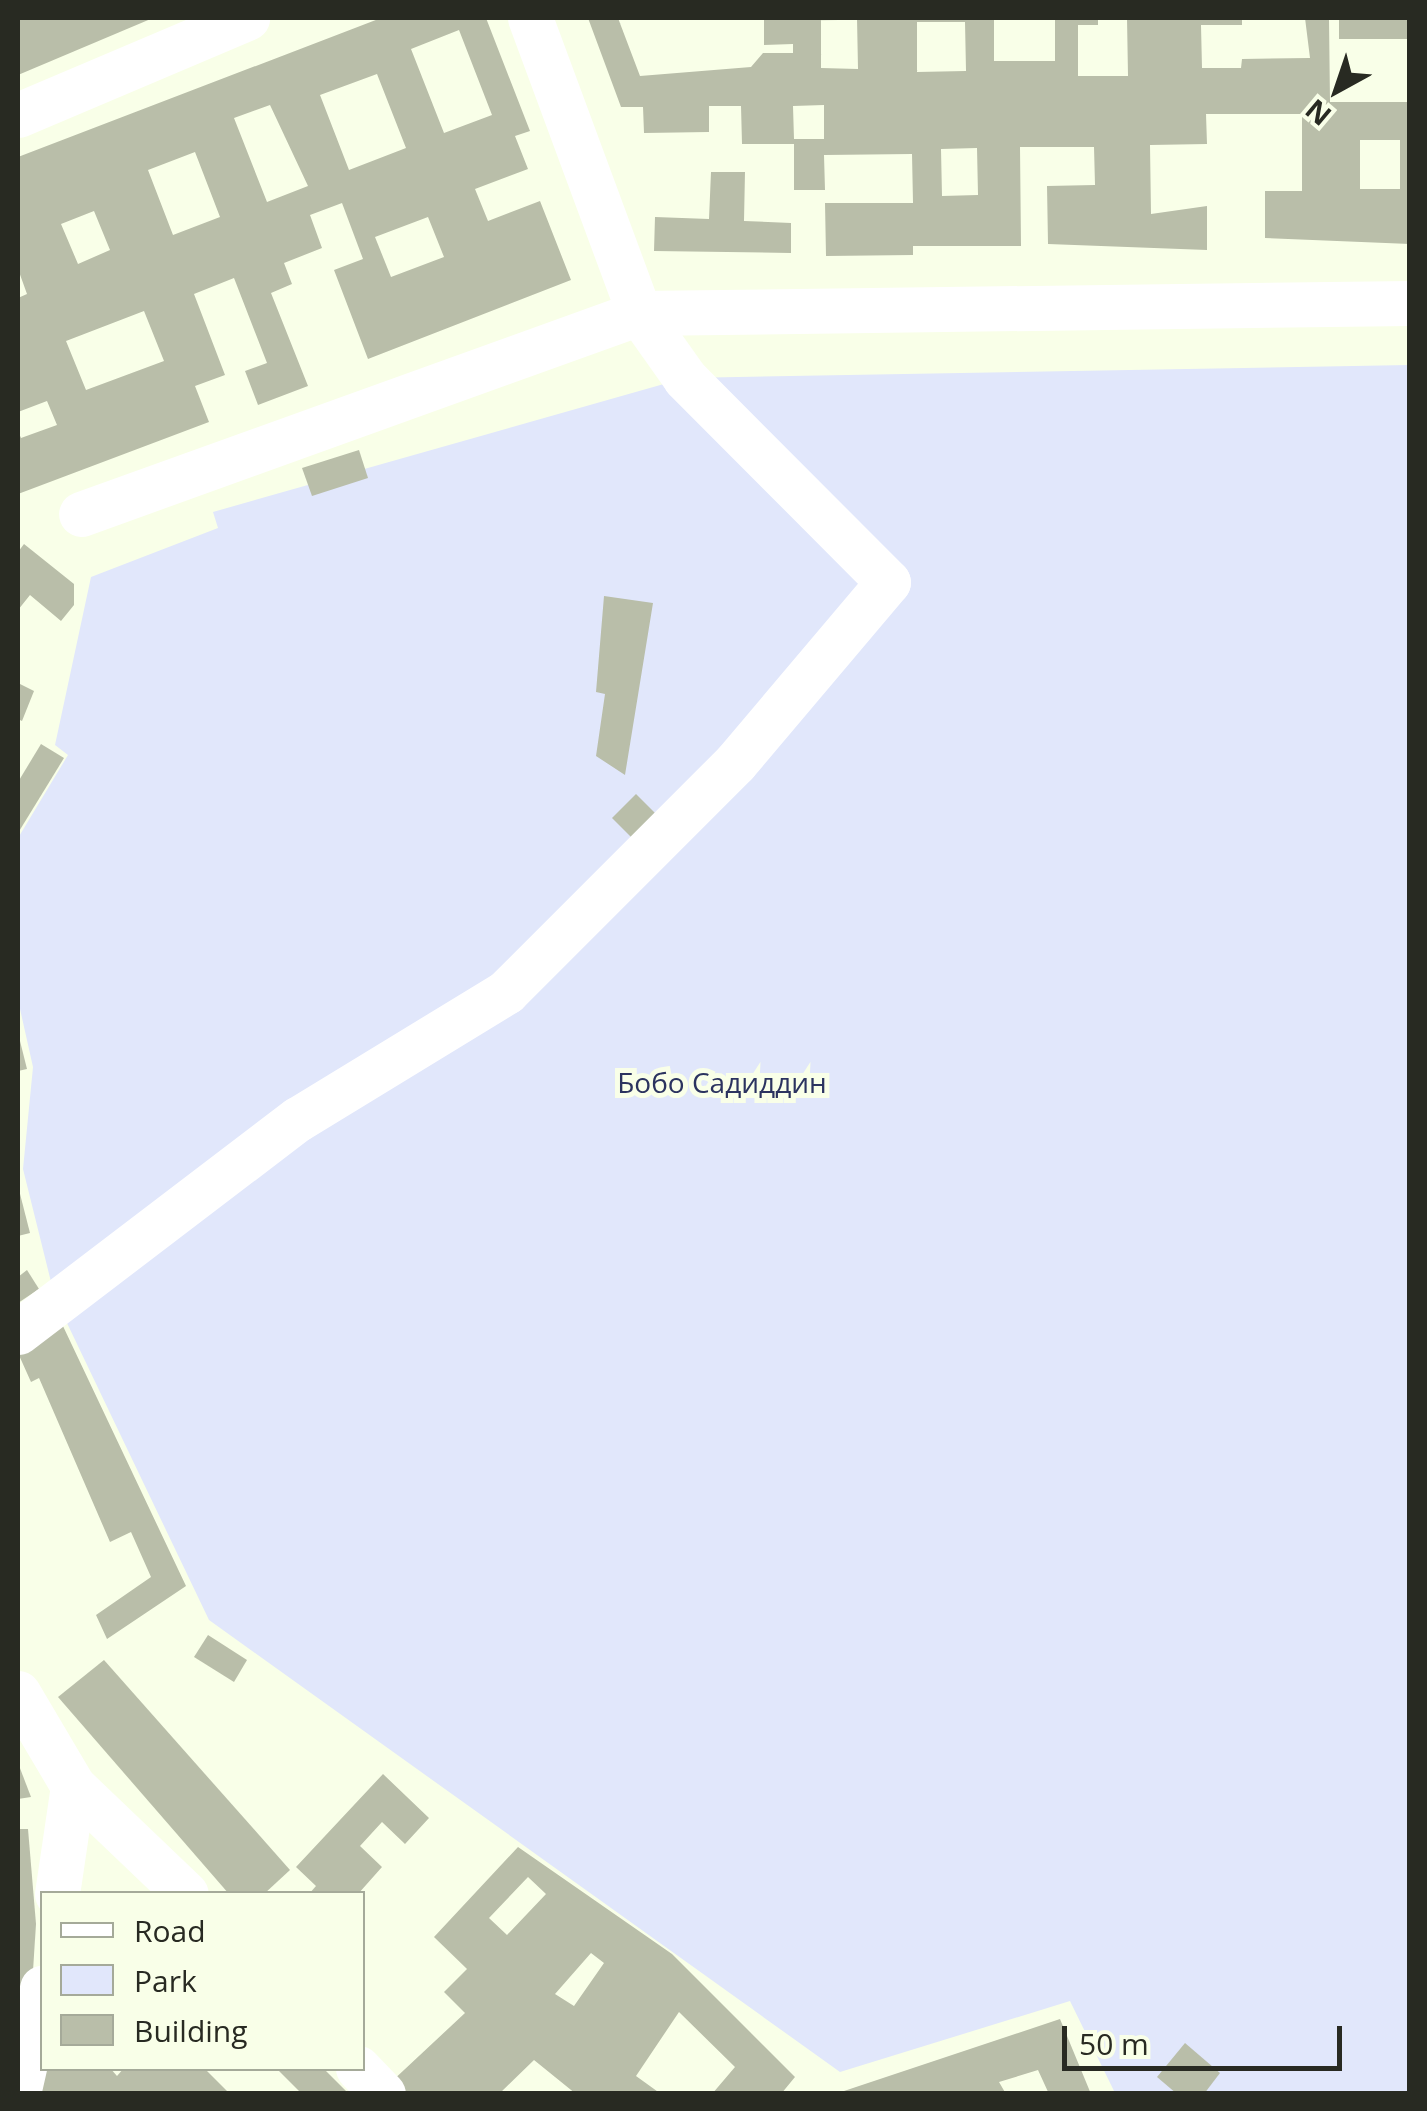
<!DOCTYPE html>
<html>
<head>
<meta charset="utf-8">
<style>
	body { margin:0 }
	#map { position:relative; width:1427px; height:2111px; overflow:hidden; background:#f9ffe8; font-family:"Open Sans",sans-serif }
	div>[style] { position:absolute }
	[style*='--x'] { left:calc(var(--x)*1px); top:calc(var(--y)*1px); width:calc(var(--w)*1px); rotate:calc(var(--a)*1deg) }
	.green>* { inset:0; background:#e1e7fb }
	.building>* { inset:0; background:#b9bea9 }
	.minor>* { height:45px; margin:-22.5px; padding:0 22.5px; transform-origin:22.5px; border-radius:22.5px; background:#fff }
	span { translate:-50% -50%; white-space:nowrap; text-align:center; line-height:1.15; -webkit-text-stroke:10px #f9ffe8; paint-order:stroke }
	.park-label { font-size:28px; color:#2b335f }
	.frame { position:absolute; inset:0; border:20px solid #282a22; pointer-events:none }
	.legend { position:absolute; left:40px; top:1891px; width:325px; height:180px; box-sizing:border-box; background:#f9ffe8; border:2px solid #a5aa99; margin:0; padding:12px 18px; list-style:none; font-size:30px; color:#282a22 }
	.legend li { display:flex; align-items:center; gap:20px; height:50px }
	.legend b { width:50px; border:2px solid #a5aa99 }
	.north { position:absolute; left:1287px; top:40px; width:100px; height:100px; -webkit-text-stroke:8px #f9ffe8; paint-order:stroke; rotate:220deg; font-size:28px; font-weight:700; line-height:40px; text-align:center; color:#282a22 }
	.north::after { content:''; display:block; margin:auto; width:35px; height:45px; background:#282a22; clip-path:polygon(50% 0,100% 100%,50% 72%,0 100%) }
	.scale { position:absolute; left:1062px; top:2026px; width:280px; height:45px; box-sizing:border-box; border:5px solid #282a22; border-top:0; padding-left:12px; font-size:30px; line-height:35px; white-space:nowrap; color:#282a22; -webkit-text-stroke:8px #f9ffe8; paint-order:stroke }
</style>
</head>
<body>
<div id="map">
	<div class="green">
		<i style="clip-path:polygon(1409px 365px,1409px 2093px,1115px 2093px,1070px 2001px,840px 2072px,209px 1620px,55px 1298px,23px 1169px,33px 1067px,18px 1000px,18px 838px,68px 755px,55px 745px,91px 577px,218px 528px,213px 512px,685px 378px)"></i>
	</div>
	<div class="building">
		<i style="clip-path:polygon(18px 18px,153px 18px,18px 75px)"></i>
		<i style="clip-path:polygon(evenodd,381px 18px,486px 18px,530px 131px,515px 136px,528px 169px,475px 189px,488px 221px,540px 201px,571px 280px,368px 359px,334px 270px,363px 259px,342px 203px,310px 215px,322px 248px,284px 263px,292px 284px,271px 293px,308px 386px,258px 405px,245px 371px,267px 363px,234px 278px,194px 294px,225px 375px,195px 386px,209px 422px,18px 494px,18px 431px,21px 438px,57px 425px,47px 401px,18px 412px,18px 298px,27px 294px,18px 269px,18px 157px,381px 18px,459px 30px,492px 115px,444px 133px,411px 49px,459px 30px,381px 18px,377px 74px,406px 148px,349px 170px,320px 95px,377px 74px,381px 18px,270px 105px,308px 186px,267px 202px,234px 118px,270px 105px,381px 18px,195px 152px,220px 217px,173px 235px,148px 170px,195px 152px,381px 18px,94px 211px,110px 250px,78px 264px,61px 224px,94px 211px,381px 18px,428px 217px,444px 257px,391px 277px,375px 237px,428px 217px,381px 18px,144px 311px,164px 361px,86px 390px,66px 341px,144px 311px)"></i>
		<i style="clip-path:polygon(evenodd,588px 18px,618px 18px,640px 76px,751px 67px,763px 53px,793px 53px,793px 44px,764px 45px,764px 18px,821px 18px,821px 68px,858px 69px,857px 18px,994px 18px,994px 61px,1055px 61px,1055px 18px,1098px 18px,1098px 25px,1078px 25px,1078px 76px,1128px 76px,1127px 18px,1242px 18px,1242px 25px,1201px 25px,1202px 68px,1241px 68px,1242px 59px,1310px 58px,1305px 18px,1329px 18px,1330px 102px,1410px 102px,1410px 244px,1265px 238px,1265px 191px,1302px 191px,1302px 114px,1206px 114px,1207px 144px,1150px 145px,1151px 214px,1207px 206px,1207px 250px,1048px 244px,1047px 186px,1095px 185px,1094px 147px,1020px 147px,1021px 246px,913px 246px,913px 255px,826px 256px,825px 203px,913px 203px,912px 154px,824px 155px,825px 190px,794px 190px,794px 144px,742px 144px,741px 106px,709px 106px,709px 132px,644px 133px,643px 107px,621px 107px,588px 18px,917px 22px,965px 22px,966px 71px,917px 72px,917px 22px,588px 18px,824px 105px,824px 139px,794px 139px,793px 106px,824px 105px,588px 18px,1360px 140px,1400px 140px,1400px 189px,1360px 189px,1360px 140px,588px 18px,977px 148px,978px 195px,942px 196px,941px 149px,977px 148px)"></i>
		<i style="clip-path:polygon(1339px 18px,1410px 18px,1410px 39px,1339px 39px)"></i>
		<i style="clip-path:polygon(711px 172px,745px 172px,744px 221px,791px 223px,791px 253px,654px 251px,655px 217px,709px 219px)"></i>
		<i style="clip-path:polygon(359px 450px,368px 478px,312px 496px,302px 468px)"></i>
		<i style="clip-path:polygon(24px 544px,74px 584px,74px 605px,61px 621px,30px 595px,18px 610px,18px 552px)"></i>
		<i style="clip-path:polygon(604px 596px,653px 603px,625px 775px,596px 756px,605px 694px,596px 692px)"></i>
		<i style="clip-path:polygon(18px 683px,34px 691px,22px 721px,18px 719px)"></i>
		<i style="clip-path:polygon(41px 744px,64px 758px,18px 833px,18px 782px)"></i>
		<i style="clip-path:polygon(636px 794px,660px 818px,636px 842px,612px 818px)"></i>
		<i style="clip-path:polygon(18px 1033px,27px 1069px,18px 1071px)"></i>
		<i style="clip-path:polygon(18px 1186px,30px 1233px,18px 1236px)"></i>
		<i style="clip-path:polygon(27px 1270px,39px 1289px,18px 1303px,18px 1277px)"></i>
		<i style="clip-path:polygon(62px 1324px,186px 1586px,107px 1639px,96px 1615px,151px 1577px,131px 1532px,110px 1542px,39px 1378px,31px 1382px,18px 1353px)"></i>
		<i style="clip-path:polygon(208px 1635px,247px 1660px,234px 1682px,194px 1657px)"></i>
		<i style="clip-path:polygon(104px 1660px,290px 1870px,264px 1894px,229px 1894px,58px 1697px)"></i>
		<i style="clip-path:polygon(18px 1763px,31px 1797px,18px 1799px)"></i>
		<i style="clip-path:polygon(383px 1774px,429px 1818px,405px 1844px,382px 1822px,360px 1846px,382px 1867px,358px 1894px,309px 1894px,316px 1886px,296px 1867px)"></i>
		<i style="clip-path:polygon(18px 1829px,28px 1829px,36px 1924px,32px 1986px,18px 2049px)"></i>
		<i style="clip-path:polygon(evenodd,518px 1847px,672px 1954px,795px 2077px,781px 2094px,712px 2094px,735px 2067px,679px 2012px,636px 2076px,661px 2094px,576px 2094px,534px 2060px,499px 2094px,397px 2094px,389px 2084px,465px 2013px,444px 1992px,467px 1969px,434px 1937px,518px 1847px,528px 1877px,546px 1894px,507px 1935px,489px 1918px,528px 1877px,518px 1847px,591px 1953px,604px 1963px,574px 2006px,555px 1994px,591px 1953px)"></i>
		<i style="clip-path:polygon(1060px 2019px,1091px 2094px,1049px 2094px,1038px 2070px,999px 2082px,1006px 2094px,835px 2094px)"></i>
		<i style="clip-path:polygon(1185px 2043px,1220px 2073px,1204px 2094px,1177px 2094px,1157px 2077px)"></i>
		<i style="clip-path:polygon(42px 2068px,110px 2068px,117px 2076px,124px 2068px,204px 2068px,230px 2094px,36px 2094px)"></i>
		<i style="clip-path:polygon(276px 2068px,323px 2068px,349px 2094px,302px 2094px)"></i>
	</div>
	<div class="minor">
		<i style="--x:530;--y:18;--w:314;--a:69.7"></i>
		<i style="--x:639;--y:313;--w:771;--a:-0.74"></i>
		<i style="--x:18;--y:115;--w:249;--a:-23"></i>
		<i style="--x:18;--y:1332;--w:352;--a:-37.3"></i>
		<i style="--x:298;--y:1119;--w:244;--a:-31.4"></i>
		<i style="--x:506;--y:992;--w:324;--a:-45"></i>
		<i style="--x:735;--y:763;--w:237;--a:-49.8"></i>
		<i style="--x:888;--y:582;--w:288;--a:-134.9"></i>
		<i style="--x:685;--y:378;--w:80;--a:-125.3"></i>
		<i style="--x:639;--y:313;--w:593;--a:160.19"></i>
		<i style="--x:18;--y:1693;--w:108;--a:59.4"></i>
		<i style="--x:73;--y:1786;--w:156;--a:43.7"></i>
		<i style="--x:57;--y:1894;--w:109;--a:-81.6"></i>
		<i style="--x:358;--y:2068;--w:36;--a:46"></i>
		<i style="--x:18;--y:2094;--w:109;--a:-77.2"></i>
	</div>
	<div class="park-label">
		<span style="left:722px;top:1082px">Бобо Садиддин</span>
	</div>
	<div class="frame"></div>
	<ul class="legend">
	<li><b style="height:12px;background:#fff"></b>Road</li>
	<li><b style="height:28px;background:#e1e7fb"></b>Park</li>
	<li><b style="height:28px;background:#b9bea9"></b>Building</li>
	</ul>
	<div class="north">N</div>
	<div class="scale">50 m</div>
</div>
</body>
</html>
